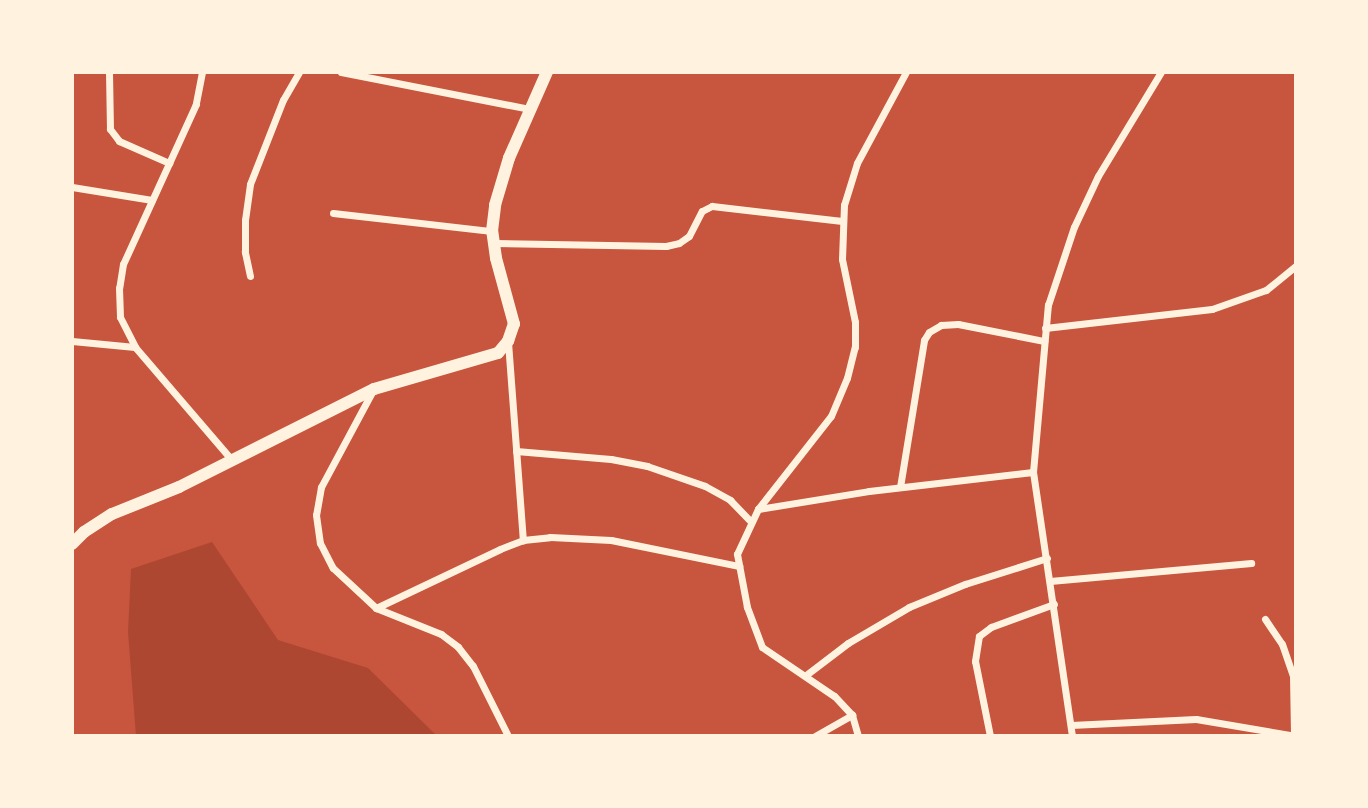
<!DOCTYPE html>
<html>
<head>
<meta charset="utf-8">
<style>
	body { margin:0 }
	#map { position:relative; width:1368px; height:808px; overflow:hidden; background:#c8553d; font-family:"Noto Serif",serif }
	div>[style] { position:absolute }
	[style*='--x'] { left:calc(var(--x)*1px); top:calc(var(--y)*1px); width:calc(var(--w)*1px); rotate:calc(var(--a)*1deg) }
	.green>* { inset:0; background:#ae4732 }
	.minor>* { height:7px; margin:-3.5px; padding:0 3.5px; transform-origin:3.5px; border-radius:3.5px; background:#fff3e0 }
	.tertiary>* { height:12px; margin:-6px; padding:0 6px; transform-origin:6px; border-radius:6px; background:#fff3e0 }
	span { translate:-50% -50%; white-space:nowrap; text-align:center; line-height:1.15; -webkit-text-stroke:6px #fff3e0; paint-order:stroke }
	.frame { position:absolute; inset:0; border:74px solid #fff3e0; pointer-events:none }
</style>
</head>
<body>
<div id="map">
	<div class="green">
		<i style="clip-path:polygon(212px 542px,278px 640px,368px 668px,437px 736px,136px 736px,128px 632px,131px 569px)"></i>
	</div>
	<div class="minor">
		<i style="--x:109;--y:72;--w:57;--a:89"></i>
		<i style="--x:110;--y:129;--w:15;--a:53"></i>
		<i style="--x:119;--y:141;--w:55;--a:23.7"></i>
		<i style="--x:202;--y:72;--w:33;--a:101"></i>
		<i style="--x:196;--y:104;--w:176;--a:114.5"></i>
		<i style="--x:123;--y:264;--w:24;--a:99"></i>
		<i style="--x:119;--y:288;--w:29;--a:88"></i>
		<i style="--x:120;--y:317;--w:34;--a:63"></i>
		<i style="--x:135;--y:347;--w:149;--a:49.4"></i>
		<i style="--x:341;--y:72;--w:193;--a:11.1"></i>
		<i style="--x:72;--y:187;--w:81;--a:9.2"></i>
		<i style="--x:333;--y:213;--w:160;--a:6.5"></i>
		<i style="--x:494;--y:243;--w:172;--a:1"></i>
		<i style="--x:666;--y:246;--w:13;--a:-13"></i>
		<i style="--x:679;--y:243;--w:12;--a:-35"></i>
		<i style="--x:689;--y:236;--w:28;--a:-63"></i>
		<i style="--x:702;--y:211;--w:11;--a:-27"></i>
		<i style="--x:712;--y:206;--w:131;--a:6.6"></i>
		<i style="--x:250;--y:276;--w:25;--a:-102"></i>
		<i style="--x:245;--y:252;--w:32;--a:-90"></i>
		<i style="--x:245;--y:220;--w:36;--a:-82"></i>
		<i style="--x:250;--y:184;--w:90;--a:-68.6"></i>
		<i style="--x:283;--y:100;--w:32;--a:-60"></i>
		<i style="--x:1045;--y:328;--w:168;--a:-6.5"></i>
		<i style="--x:1212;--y:309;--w:57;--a:-19.4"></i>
		<i style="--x:1266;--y:290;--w:38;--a:-39"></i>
		<i style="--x:72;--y:341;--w:63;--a:5.4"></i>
		<i style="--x:508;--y:342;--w:199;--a:85.7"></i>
		<i style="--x:372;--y:392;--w:108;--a:118.2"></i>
		<i style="--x:321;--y:487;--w:28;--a:100"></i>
		<i style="--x:316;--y:515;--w:28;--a:82"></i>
		<i style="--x:320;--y:543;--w:28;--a:63"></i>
		<i style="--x:333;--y:568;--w:59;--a:42.9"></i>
		<i style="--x:376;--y:608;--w:70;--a:21.8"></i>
		<i style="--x:441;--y:634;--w:21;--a:37"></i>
		<i style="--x:458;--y:647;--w:24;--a:52"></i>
		<i style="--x:473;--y:666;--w:78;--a:63.4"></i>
		<i style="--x:516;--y:451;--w:95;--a:4.8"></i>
		<i style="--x:611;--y:459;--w:37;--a:11"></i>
		<i style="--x:647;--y:466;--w:61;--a:19"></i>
		<i style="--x:705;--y:486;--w:29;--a:29"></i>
		<i style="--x:730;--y:500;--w:30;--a:46"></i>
		<i style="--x:900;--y:487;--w:149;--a:-80.7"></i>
		<i style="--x:924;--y:340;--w:9;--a:-58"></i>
		<i style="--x:929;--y:332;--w:14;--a:-30"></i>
		<i style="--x:941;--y:325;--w:17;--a:-3"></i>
		<i style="--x:958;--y:324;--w:88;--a:11.2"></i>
		<i style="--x:758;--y:509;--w:112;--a:-9.2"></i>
		<i style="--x:869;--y:491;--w:165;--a:-6.6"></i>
		<i style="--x:1050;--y:581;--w:202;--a:-5.1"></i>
		<i style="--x:376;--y:608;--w:137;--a:-25.4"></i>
		<i style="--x:500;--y:549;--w:25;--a:-21"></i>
		<i style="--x:523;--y:540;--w:27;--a:-6"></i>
		<i style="--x:550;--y:537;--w:61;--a:2.8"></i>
		<i style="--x:611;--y:540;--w:131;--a:11.5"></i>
		<i style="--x:1265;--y:619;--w:30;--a:56"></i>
		<i style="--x:1282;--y:644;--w:34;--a:71"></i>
		<i style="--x:1293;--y:676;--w:60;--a:89"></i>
		<i style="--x:806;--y:675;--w:53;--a:-37.3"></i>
		<i style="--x:848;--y:643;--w:71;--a:-30.5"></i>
		<i style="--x:909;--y:607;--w:61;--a:-22.3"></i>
		<i style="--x:965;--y:584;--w:86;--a:-17.6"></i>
		<i style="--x:1071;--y:725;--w:125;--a:-2.7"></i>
		<i style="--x:1196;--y:719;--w:101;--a:9.6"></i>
		<i style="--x:815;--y:736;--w:43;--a:-29.6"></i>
		<i style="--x:858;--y:736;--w:22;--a:-106"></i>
		<i style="--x:852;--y:715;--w:26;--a:-133"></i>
		<i style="--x:834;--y:696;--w:87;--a:-145.8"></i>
		<i style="--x:762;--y:647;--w:43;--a:-110.6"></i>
		<i style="--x:747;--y:607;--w:54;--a:-100.7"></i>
		<i style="--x:737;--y:554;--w:50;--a:-65"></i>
		<i style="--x:758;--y:509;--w:118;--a:-51.9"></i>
		<i style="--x:831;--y:416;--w:41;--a:-67.2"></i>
		<i style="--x:847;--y:378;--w:32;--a:-76"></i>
		<i style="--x:855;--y:347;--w:25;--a:-90"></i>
		<i style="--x:855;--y:322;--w:64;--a:-101.7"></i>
		<i style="--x:842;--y:259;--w:54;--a:-87.9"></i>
		<i style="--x:844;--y:205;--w:44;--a:-72.8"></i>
		<i style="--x:857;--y:163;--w:103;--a:-61.7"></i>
		<i style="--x:990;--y:736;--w:76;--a:-101.3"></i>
		<i style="--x:975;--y:661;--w:25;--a:-81"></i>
		<i style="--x:979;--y:636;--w:15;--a:-37"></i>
		<i style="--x:991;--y:627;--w:67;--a:-20.1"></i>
		<i style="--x:1072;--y:736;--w:267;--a:-98.4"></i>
		<i style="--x:1033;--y:472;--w:168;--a:-84.9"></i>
		<i style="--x:1048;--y:305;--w:82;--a:-71.6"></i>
		<i style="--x:1074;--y:227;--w:56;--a:-64.8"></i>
		<i style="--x:1098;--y:176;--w:122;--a:-58.8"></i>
	</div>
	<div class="tertiary">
		<i style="--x:72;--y:544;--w:17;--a:-45"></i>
		<i style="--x:84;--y:532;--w:33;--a:-33"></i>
		<i style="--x:112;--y:514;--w:72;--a:-21.9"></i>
		<i style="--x:179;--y:487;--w:218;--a:-26.7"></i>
		<i style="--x:374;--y:389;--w:129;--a:-16.2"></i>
		<i style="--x:498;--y:353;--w:16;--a:-50"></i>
		<i style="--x:508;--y:341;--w:18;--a:-71"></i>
		<i style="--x:514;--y:324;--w:68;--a:-105.3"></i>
		<i style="--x:496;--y:258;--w:27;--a:-98"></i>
		<i style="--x:492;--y:231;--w:26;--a:-83"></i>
		<i style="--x:495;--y:205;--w:49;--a:-73.4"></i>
		<i style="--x:509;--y:158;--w:94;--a:-66.2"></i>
	</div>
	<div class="frame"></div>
</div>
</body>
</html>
